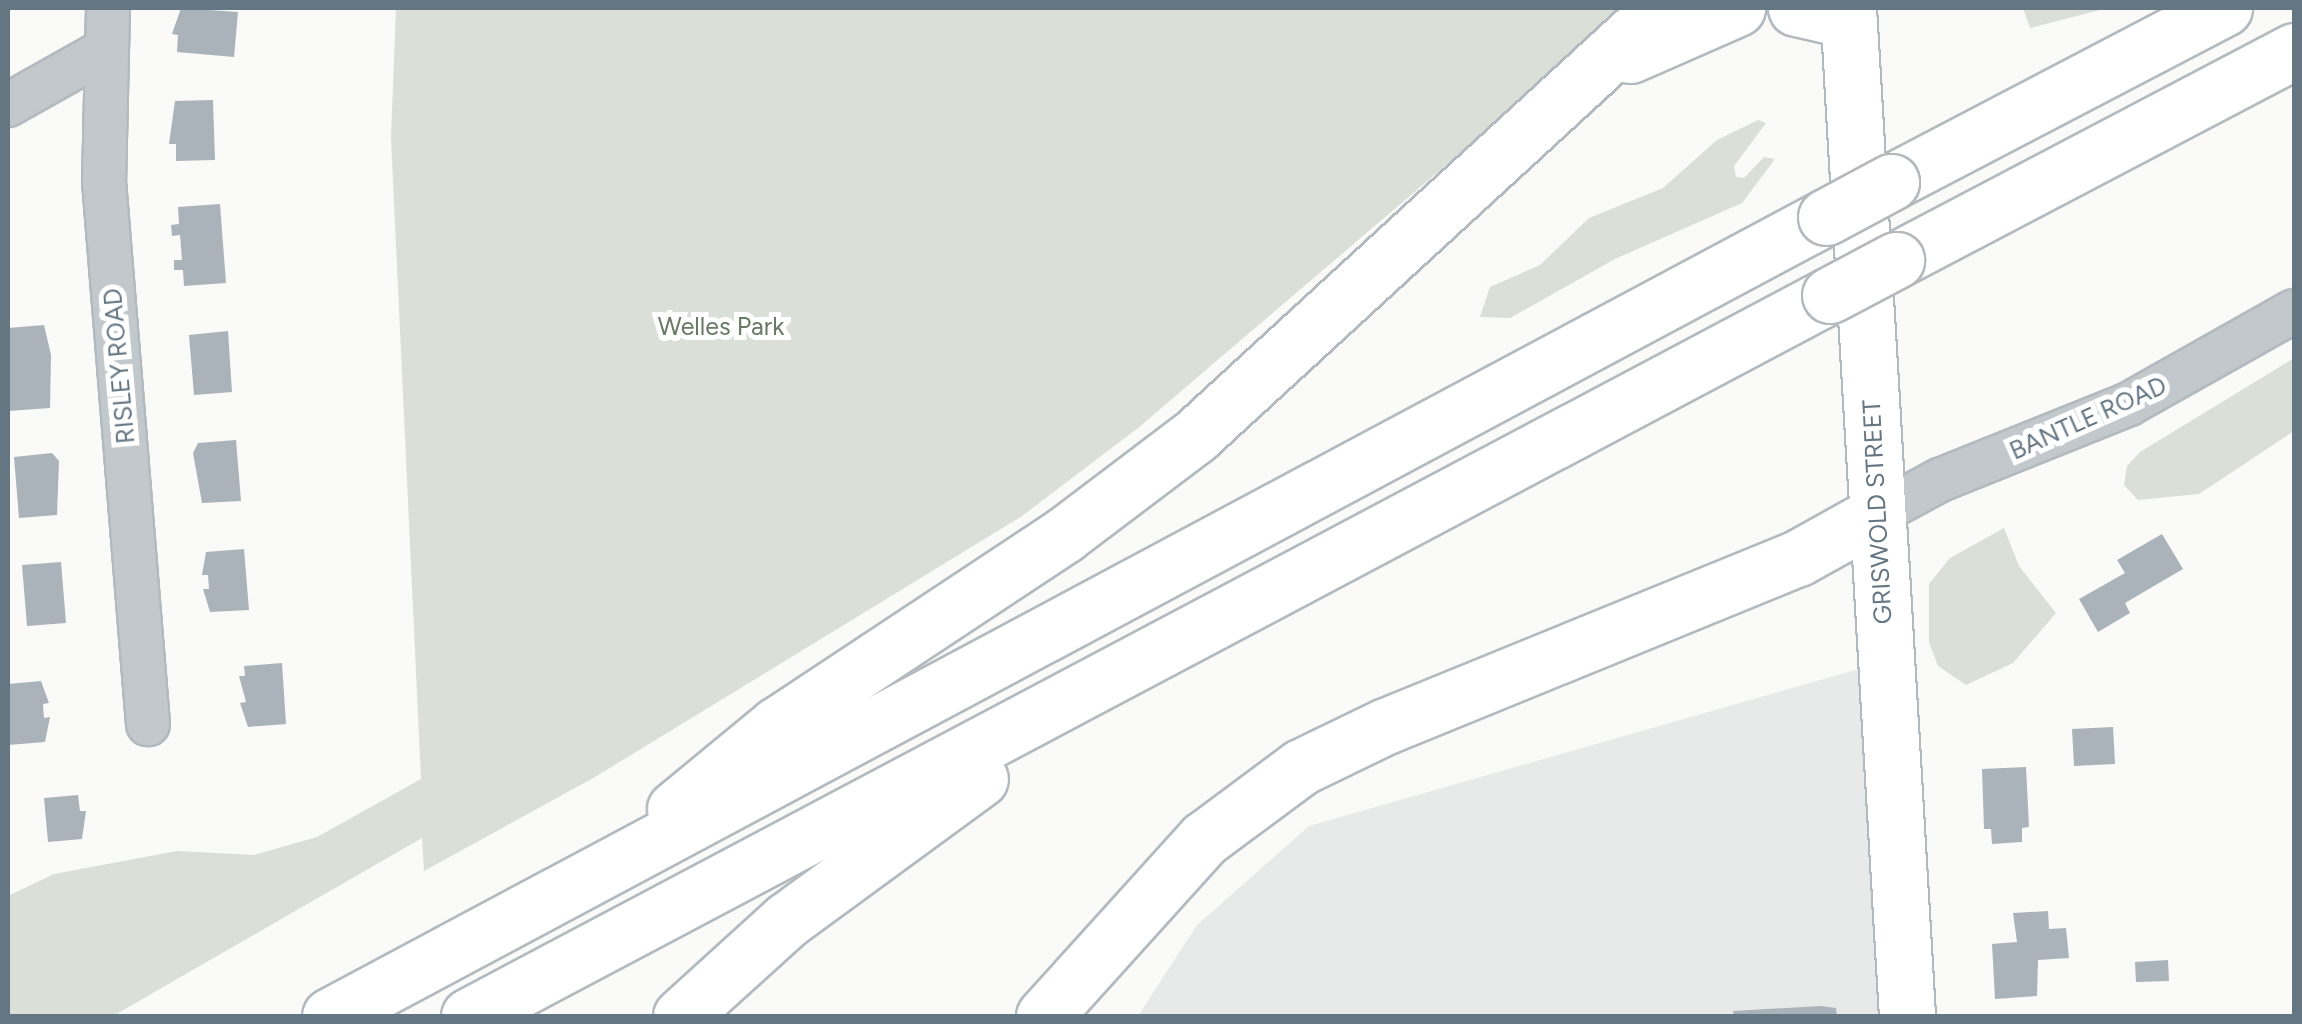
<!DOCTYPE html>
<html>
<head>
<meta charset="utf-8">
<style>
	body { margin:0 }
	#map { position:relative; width:2302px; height:1024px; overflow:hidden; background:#fafaf8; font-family:Figtree,sans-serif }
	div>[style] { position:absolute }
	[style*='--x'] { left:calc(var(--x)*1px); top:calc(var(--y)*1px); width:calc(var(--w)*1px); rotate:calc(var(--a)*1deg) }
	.built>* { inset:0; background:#e8e9e9 }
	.green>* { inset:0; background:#dadfd7 }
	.building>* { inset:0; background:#aab3b9 }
	.roads { filter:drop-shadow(2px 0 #b3babf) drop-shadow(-2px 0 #b3babf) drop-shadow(0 2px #b3babf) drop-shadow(0 -2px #b3babf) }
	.minor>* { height:42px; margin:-21px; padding:0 21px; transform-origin:21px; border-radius:21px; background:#c3c8cc }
	.secondary>* { height:55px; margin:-27.5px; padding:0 27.5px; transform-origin:27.5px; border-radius:27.5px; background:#fff }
	.motorway>* { height:55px; margin:-27.5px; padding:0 27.5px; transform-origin:27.5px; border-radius:27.5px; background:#fff }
	.bridges { filter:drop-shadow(2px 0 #b4b9bd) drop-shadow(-2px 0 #b4b9bd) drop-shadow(0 2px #b4b9bd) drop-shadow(0 -2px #b4b9bd) }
	.motorway-bridge>* { height:55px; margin:-27.5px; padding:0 27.5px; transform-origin:27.5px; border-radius:27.5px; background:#fff }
	span { translate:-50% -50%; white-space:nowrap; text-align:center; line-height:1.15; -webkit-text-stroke:10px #fff; paint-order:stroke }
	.park-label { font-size:25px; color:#687a64 }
	.street-label { font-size:25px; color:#657683 }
	.frame { position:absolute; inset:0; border:10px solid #657683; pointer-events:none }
</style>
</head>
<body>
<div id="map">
	<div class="built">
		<i style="clip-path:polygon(1859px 669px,1880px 1016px,1138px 1016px,1197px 925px,1309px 826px)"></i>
	</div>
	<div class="green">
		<i style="clip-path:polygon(396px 8px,1630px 8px,1138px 428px,1022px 516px,595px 777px,424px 871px,422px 838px,113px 1016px,8px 1016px,8px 896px,54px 874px,177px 851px,254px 855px,317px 837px,421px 779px,391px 138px)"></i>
		<i style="clip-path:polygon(2023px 8px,2108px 8px,2030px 28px)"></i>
		<i style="clip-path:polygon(1758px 120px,1766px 123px,1734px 166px,1736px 177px,1744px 178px,1764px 157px,1775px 159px,1742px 203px,1615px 259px,1510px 318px,1480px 317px,1490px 287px,1540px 265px,1589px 218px,1663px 188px,1717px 140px)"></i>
		<i style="clip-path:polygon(2294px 358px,2294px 431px,2199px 494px,2138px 500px,2124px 485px,2127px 466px,2140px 452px)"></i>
		<i style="clip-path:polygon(2004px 528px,2019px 566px,2056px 613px,2013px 663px,1966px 685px,1938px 666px,1929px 642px,1929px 584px,1950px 558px)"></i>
	</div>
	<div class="building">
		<i style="clip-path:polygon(181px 8px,238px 12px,234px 57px,177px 52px,178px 35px,172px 34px)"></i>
		<i style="clip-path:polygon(213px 100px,215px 160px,176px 161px,176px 144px,169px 144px,175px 101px)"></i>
		<i style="clip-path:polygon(220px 204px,226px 283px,184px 286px,183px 270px,174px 270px,174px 260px,182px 260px,180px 235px,172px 236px,171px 225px,179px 224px,178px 207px)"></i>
		<i style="clip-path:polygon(44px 325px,51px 355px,50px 408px,8px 411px,8px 328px)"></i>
		<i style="clip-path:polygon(228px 331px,232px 392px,194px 395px,189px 335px)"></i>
		<i style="clip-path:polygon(236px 440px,241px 501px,202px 503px,193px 453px,198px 443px)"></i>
		<i style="clip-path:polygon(52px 453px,59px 461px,57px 515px,19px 518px,14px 457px)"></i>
		<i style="clip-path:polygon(2162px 534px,2183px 569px,2125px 603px,2130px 613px,2098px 632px,2079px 599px,2125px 573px,2117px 560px)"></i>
		<i style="clip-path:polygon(244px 549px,249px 610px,210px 612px,203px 589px,209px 589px,208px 575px,202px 575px,206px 552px)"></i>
		<i style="clip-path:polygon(61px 562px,66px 623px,27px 626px,22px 565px)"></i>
		<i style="clip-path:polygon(282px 663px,286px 724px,248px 727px,240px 703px,246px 702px,239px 676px,245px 676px,244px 666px)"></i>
		<i style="clip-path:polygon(41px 681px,49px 703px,43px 704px,44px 718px,50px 717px,45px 742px,8px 745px,8px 684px)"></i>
		<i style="clip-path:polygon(2113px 727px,2115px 764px,2074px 766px,2072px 729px)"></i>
		<i style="clip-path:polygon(2026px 767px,2029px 827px,2022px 828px,2022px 842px,1992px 844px,1991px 829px,1984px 829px,1982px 769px)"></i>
		<i style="clip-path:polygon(78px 795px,80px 811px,86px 811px,82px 839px,48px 842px,44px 798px)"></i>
		<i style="clip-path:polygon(2048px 911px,2049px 929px,2066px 928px,2069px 958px,2038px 960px,2037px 996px,1995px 999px,1992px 944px,2017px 942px,2013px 913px)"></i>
		<i style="clip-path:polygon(2168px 960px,2169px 981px,2136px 982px,2135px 962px)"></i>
		<i style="clip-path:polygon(1821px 1006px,1836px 1008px,1837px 1016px,1734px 1016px,1733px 1011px)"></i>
	</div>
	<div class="roads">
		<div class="minor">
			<i style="--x:108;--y:8;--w:173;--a:91.3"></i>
			<i style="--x:104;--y:181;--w:545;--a:85.37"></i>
			<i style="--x:8;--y:105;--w:110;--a:-29.4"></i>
			<i style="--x:1877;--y:514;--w:72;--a:-28.4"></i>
			<i style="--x:1940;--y:480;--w:204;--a:-21.9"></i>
			<i style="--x:2129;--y:404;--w:189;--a:-29.4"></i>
		</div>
		<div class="secondary">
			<i style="--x:1848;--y:8;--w:1010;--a:86.65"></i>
		</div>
		<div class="motorway">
			<i style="--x:1796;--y:8;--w:54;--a:12.8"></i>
			<i style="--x:1630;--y:55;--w:117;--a:-23.7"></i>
			<i style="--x:1891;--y:182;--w:376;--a:-27.6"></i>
			<i style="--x:1896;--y:260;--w:450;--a:-27.7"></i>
			<i style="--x:675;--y:809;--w:132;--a:-39.5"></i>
			<i style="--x:777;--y:725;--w:344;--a:-33.5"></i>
			<i style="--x:1064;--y:535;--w:164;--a:-37.1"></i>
			<i style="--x:1195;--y:436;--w:633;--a:-42.57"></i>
			<i style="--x:330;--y:1016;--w:1696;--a:-28.11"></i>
			<i style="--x:469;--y:1016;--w:1540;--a:-27.91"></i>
			<i style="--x:681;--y:1016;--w:143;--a:-42.2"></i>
			<i style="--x:787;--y:920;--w:239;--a:-36.2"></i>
			<i style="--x:1044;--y:1016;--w:239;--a:-47.9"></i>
			<i style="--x:1204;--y:839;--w:121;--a:-36.6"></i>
			<i style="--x:1301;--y:767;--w:94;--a:-25.8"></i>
			<i style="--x:1386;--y:726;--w:445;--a:-22.2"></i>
			<i style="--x:1798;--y:558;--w:90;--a:-29.1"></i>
		</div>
	</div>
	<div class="bridges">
		<div class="motorway-bridge">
			<i style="--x:1826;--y:217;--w:74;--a:-28.3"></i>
			<i style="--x:1830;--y:295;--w:75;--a:-27.9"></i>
		</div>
	</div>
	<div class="park-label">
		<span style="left:721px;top:326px">Welles Park</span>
	</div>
	<div class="street-label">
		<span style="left:119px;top:366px;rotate:-95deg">RISLEY ROAD</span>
		<span style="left:2088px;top:418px;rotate:-24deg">BANTLE ROAD</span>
		<span style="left:1877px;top:512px;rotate:-93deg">GRISWOLD STREET</span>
	</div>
	<div class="frame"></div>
</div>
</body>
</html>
